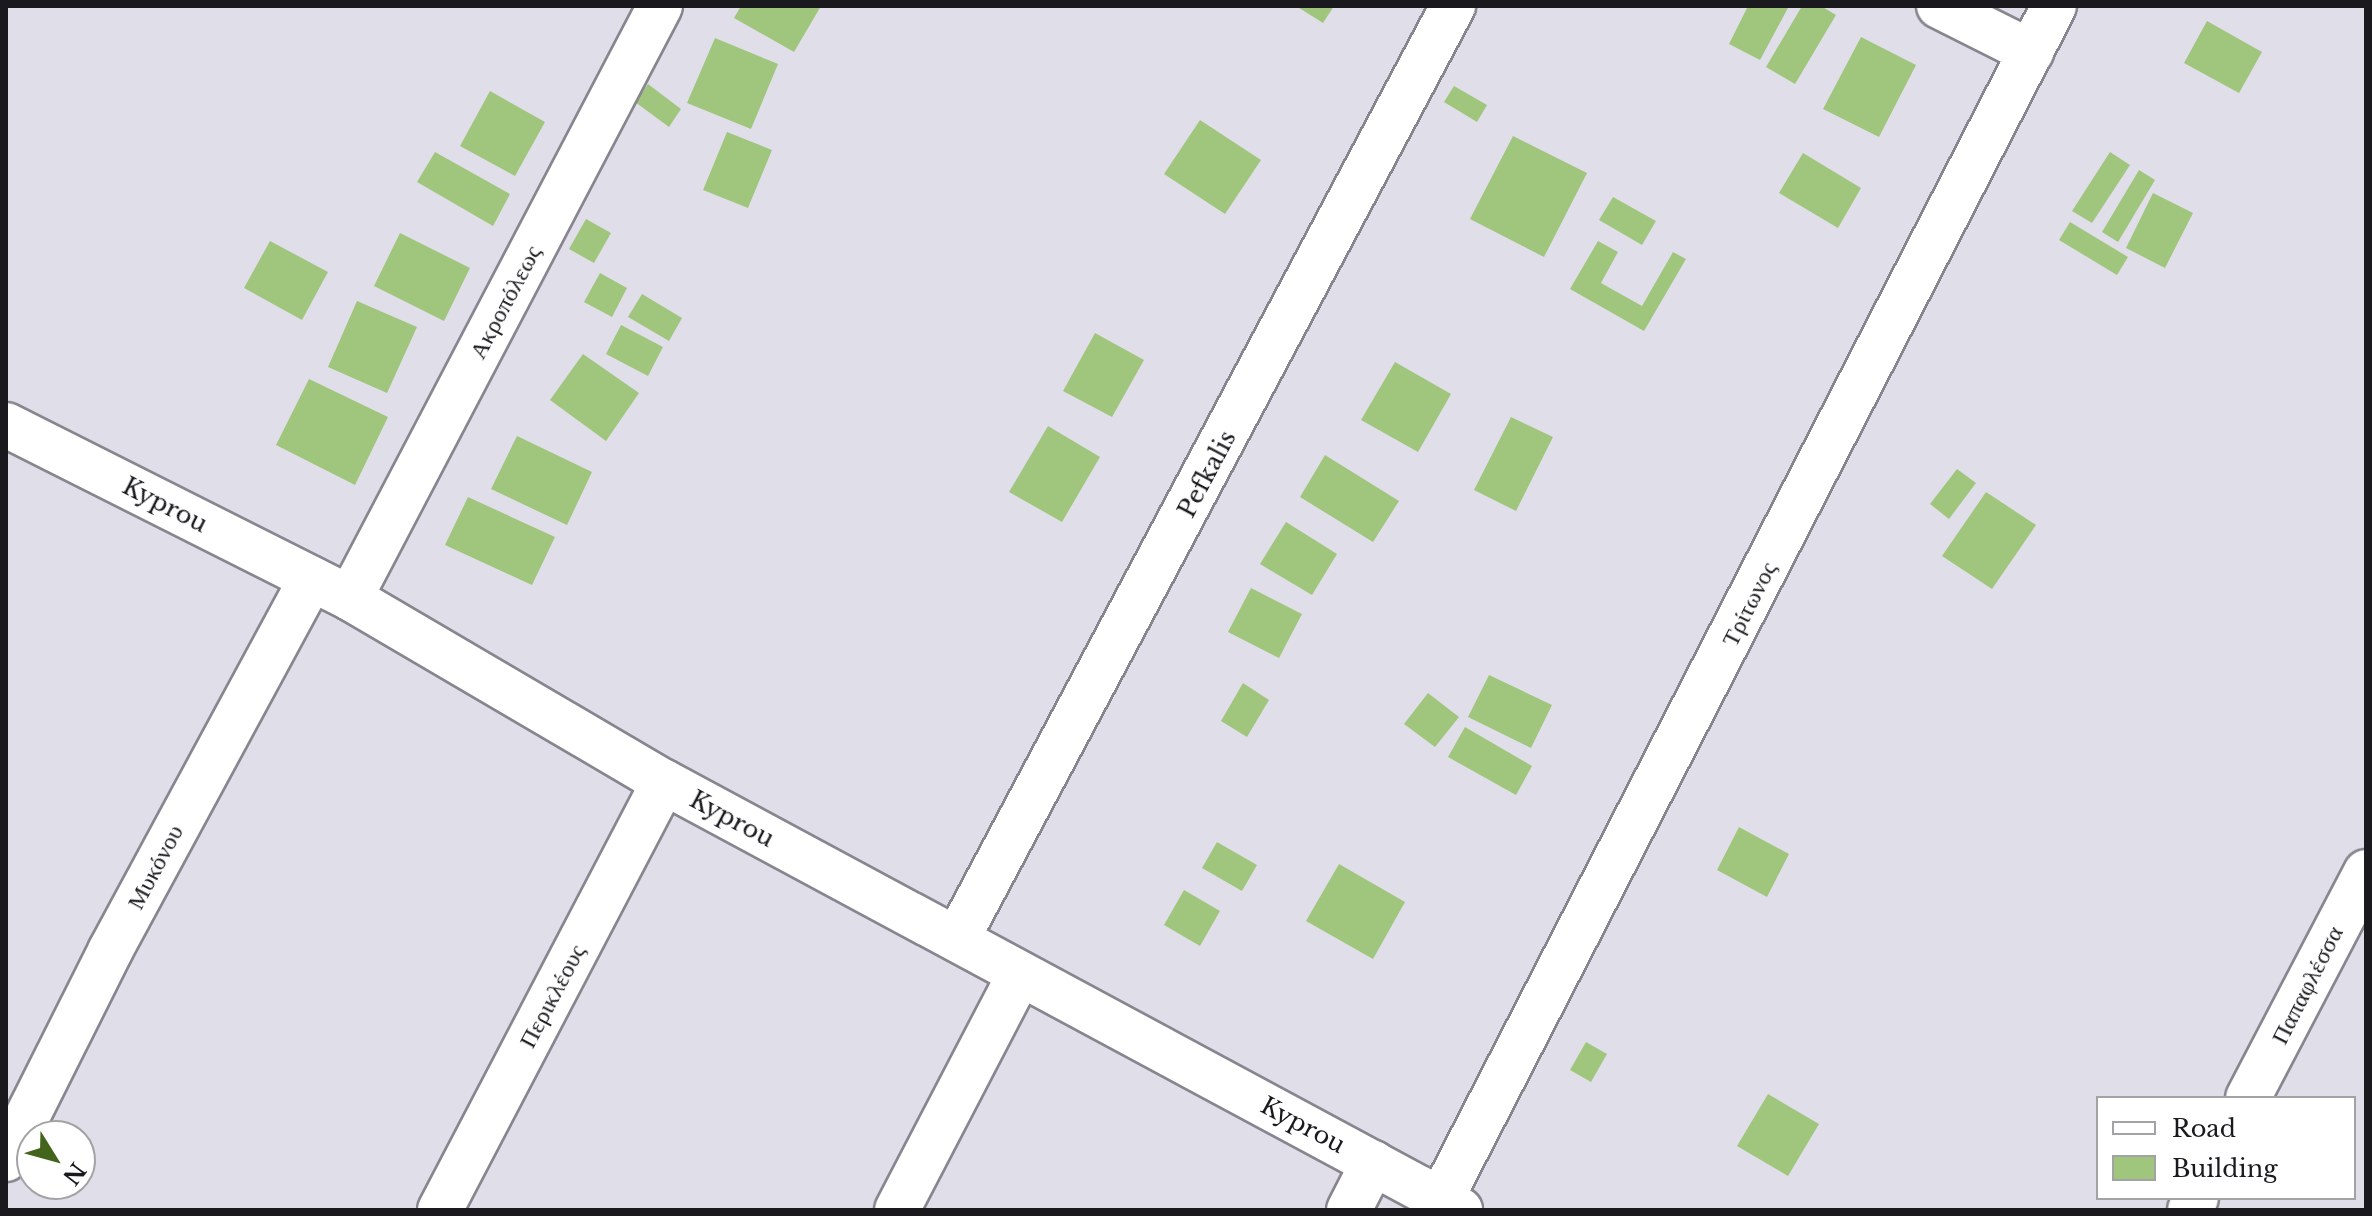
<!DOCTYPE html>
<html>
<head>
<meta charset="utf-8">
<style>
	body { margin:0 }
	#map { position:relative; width:2372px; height:1216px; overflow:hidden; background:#e0dee8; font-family:"Libre Baskerville",serif }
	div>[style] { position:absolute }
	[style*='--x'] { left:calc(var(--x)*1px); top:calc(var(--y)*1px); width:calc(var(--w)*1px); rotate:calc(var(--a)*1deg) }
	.building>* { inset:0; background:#a0c67e }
	.roads { filter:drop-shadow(2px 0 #88858f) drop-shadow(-2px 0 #88858f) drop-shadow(0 2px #88858f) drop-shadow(0 -2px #88858f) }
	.minor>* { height:44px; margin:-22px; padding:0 22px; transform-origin:22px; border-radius:22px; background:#fff }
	span { translate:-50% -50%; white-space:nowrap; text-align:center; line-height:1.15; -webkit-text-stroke:7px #fff; paint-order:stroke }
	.street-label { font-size:24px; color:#1a191d }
	.frame { position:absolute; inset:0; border:8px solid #1a191d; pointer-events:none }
	.legend { position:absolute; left:2096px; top:1096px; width:260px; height:104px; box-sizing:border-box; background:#fff; border:2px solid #a3a3a5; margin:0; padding:10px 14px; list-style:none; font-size:24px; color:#1a191d }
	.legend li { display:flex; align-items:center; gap:16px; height:40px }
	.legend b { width:40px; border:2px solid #a3a3a5 }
	.north { position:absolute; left:16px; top:1120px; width:80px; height:80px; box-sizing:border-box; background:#fff; border:2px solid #a3a3a5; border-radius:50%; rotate:127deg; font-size:22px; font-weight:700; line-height:32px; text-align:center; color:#1a191d }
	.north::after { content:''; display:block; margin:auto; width:28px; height:36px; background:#42641b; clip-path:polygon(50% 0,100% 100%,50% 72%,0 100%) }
</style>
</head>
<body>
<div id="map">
	<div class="building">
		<i style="clip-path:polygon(741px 6px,821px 6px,794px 52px,734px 18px)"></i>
		<i style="clip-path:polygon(1296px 6px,1334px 6px,1323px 23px)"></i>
		<i style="clip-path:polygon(1748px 6px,1789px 6px,1760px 60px,1729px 44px)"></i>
		<i style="clip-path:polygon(1802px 6px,1821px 6px,1836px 15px,1795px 84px,1766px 67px)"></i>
		<i style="clip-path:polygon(2207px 21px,2262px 52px,2239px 93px,2184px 63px)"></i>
		<i style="clip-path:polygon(1861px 37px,1916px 65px,1879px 137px,1823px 109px)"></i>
		<i style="clip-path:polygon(715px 38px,778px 64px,751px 129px,687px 103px)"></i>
		<i style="clip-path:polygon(648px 84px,681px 109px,669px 127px,635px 102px)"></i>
		<i style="clip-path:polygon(1454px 86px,1487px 105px,1477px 122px,1444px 102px)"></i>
		<i style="clip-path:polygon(490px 91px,545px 122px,515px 176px,460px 146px)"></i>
		<i style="clip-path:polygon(1200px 120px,1261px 160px,1225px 214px,1164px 174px)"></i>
		<i style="clip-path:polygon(727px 132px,772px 150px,748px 208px,703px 190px)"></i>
		<i style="clip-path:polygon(1513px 136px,1587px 173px,1544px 257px,1470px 219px)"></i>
		<i style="clip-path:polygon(435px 152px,510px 194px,493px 226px,417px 182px)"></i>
		<i style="clip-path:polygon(2110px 152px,2130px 165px,2092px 223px,2072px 211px)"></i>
		<i style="clip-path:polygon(1803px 153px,1861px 188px,1838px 228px,1779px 193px)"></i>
		<i style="clip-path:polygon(2139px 170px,2155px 180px,2118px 242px,2102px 232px)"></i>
		<i style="clip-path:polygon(2153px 193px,2193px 213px,2165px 268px,2126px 248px)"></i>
		<i style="clip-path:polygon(1613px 197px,1656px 221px,1642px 245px,1599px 220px)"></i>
		<i style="clip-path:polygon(586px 219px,611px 233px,594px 263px,569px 249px)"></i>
		<i style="clip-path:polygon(2070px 222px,2128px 257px,2117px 275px,2059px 240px)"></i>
		<i style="clip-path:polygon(400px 233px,470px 268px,444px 321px,374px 286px)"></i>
		<i style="clip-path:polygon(270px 241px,328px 272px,302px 320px,244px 288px)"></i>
		<i style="clip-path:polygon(1598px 241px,1618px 252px,1601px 283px,1642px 306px,1673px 252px,1686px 259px,1644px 331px,1570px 289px)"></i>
		<i style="clip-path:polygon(600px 273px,627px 288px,612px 317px,584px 302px)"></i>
		<i style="clip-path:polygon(642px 294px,682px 318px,669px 341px,628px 317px)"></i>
		<i style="clip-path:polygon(357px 301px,417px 327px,387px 393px,328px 367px)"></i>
		<i style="clip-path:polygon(621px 325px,663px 347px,648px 376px,606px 354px)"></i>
		<i style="clip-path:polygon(1095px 333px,1144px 360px,1112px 417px,1063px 391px)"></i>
		<i style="clip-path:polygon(583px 354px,639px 393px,606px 441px,550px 400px)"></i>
		<i style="clip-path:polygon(1395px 362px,1451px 394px,1418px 452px,1361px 420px)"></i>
		<i style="clip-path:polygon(309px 379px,388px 417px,355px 485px,276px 445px)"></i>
		<i style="clip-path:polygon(1511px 417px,1553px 437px,1516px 511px,1474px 490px)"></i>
		<i style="clip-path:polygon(1048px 426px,1100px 457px,1062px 522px,1009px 492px)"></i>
		<i style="clip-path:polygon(517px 436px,592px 472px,567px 525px,491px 489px)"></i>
		<i style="clip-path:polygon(1325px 455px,1399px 501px,1373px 542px,1300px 497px)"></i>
		<i style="clip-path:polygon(1957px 469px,1976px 483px,1949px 519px,1930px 504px)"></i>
		<i style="clip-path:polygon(1986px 492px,2036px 525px,1992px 589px,1942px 556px)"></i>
		<i style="clip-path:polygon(468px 497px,555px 537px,532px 585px,445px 545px)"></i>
		<i style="clip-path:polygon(1286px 522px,1337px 554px,1312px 595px,1260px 564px)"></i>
		<i style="clip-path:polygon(1251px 588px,1302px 614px,1279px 658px,1228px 632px)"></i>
		<i style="clip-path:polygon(1489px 675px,1552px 705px,1531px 748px,1468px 717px)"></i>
		<i style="clip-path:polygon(1243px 683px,1269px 700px,1247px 737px,1221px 721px)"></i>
		<i style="clip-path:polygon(1428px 693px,1459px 717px,1435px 747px,1404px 724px)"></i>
		<i style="clip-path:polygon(1465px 727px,1532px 766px,1516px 795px,1448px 757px)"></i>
		<i style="clip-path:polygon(1739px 827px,1789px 854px,1767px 897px,1717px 870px)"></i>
		<i style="clip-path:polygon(1217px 842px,1257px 865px,1242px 891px,1202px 868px)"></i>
		<i style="clip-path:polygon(1339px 864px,1405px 902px,1373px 959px,1306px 921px)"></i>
		<i style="clip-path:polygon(1184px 890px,1220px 911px,1200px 946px,1164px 925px)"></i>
		<i style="clip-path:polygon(1586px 1042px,1607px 1054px,1591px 1082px,1570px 1070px)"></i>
		<i style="clip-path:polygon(1768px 1094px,1819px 1124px,1788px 1176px,1737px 1146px)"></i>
	</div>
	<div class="roads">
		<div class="minor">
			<i style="--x:1939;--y:6;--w:103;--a:26.6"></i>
			<i style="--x:6;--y:425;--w:385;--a:26.7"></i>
			<i style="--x:350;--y:598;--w:364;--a:30.4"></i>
			<i style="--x:664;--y:782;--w:904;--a:28.27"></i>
			<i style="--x:350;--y:598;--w:668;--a:-62.36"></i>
			<i style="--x:957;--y:939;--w:1057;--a:-62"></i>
			<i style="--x:2248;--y:1098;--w:255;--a:-62.4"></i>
			<i style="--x:6;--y:1159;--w:233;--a:-63.4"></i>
			<i style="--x:110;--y:951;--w:423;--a:-61.6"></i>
			<i style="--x:1441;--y:1199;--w:1341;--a:-62.8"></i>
			<i style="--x:440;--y:1210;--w:483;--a:-62.4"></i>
			<i style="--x:897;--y:1210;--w:266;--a:-62.5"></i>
			<i style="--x:1349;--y:1210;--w:53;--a:-62.9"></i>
			<i style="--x:2190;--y:1210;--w:13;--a:-63"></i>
		</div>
	</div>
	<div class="street-label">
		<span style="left:505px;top:302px;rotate:-62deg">Ακροπόλεως</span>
		<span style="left:1207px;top:474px;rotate:-62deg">Pefkalis</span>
		<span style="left:165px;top:505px;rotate:27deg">Kyprou</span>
		<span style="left:1749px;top:604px;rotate:-63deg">Τρίτωνος</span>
		<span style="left:732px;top:819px;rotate:28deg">Kyprou</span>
		<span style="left:155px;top:867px;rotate:-62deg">Μυκόνου</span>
		<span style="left:2307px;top:985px;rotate:-63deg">Παπαφλέσσα</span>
		<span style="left:552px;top:996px;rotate:-62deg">Περικλέους</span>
		<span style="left:1303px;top:1125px;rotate:28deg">Kyprou</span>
	</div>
	<div class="frame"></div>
	<ul class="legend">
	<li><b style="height:10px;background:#fff"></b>Road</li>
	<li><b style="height:22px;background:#a0c67e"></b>Building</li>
	</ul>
	<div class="north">N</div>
</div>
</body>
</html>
